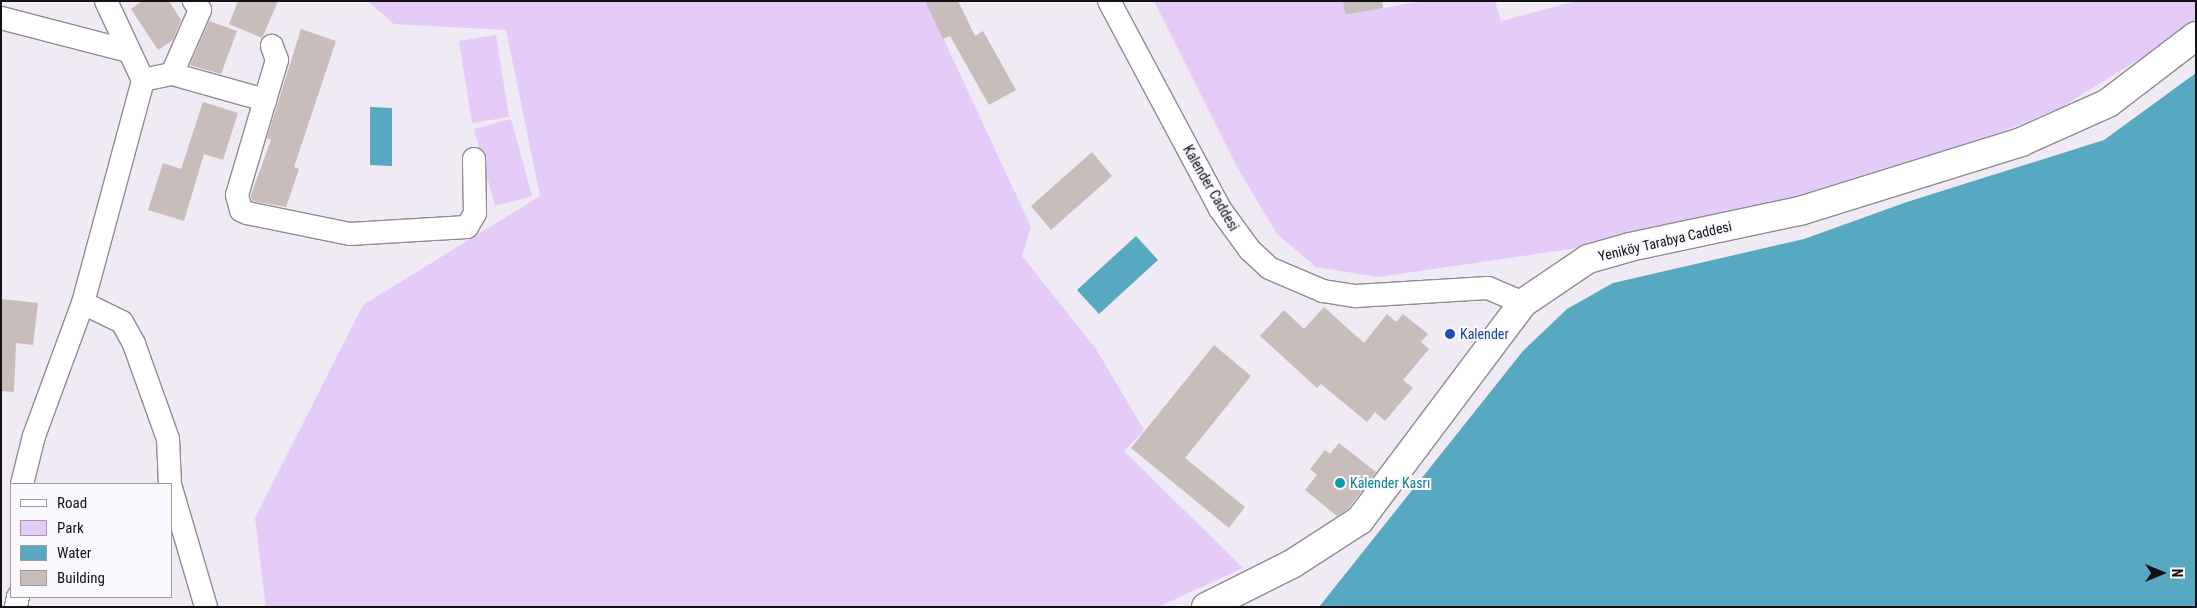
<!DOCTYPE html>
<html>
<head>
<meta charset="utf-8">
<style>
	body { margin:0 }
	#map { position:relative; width:2197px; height:608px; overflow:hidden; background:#efeaf3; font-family:"Roboto Condensed",sans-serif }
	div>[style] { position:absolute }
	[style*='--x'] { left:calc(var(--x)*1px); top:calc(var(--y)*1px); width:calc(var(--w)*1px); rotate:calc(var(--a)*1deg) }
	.green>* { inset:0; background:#e5cbf7 }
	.water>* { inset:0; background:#57a8c1 }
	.building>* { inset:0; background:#c8bdba }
	.roads { filter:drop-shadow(1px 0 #908b93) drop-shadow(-1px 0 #908b93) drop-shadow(0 1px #908b93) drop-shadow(0 -1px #908b93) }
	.minor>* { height:22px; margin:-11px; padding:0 11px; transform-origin:11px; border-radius:11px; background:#fff }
	.major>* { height:28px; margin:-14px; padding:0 14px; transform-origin:14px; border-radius:14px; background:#fff }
	.dots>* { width:14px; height:14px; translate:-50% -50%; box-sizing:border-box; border:2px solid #fbf8fe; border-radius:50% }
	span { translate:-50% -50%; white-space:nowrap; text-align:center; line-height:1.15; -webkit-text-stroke:4px #fbf8fe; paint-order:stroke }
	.street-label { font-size:14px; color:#131114 }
	.transit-label { font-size:14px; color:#164399 }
	.left { translate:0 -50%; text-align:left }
	.culture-label { font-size:14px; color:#0d838f }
	.frame { position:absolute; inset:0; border:2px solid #131114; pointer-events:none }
	.legend { position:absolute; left:10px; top:483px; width:162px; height:115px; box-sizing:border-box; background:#fbf8fe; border:1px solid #9e9ca0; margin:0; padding:6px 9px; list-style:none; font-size:15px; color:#131114 }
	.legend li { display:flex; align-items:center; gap:10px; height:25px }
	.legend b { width:25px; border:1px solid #9e9ca0 }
	.north { position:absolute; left:2137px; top:548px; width:50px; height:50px; -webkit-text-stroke:4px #fbf8fe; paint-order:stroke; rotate:90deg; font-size:14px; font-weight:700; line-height:20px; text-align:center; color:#131114 }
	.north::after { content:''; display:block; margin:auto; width:18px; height:22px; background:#131114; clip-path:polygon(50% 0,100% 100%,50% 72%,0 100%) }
</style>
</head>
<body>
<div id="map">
	<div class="green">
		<i style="clip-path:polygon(368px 1px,926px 1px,1031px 227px,1022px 256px,1096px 349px,1144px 430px,1124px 451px,1243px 568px,1158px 607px,266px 607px,255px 518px,363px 305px,540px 196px,506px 30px,394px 24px)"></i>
		<i style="clip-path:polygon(1154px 1px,1343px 1px,1345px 15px,1423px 1px,1495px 1px,1501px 21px,1577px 1px,2196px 1px,2196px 24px,2062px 107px,1882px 181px,1688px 232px,1378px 277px,1316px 267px,1277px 234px,1238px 169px)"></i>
		<i style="clip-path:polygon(496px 35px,509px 117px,472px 123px,459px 41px)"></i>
		<i style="clip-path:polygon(511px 119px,532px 196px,495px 206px,474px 129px)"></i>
	</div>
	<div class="water">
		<i style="clip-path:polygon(2196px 73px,2196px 607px,1319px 607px,1523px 351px,1567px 309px,1613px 283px,1804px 239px,1907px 202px,2104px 140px)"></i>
		<i style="clip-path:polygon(370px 107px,392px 108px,392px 166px,370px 165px)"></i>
		<i style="clip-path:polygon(1136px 236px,1158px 260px,1099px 314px,1077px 290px)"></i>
	</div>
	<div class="building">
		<i style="clip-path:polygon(142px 1px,169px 1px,181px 20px,173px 40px,158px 50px,131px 9px)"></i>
		<i style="clip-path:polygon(238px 1px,278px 1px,262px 38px,229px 24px)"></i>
		<i style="clip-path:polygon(925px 1px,958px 1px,975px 36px,983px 31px,1016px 90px,989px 105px,950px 36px,943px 39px)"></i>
		<i style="clip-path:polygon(1343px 1px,1382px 1px,1383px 8px,1345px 15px)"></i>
		<i style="clip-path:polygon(209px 21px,237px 31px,221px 74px,190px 65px)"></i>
		<i style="clip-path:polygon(301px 29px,336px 41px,294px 167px,299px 169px,286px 207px,252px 201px,251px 195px,271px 140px,267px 138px)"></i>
		<i style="clip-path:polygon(203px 102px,238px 113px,223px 160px,204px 154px,184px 221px,148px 210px,163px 163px,181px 169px)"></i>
		<i style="clip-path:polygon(1092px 152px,1112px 176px,1051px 230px,1031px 206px)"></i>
		<i style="clip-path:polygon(1px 299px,38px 303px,33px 345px,16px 343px,14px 392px,1px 391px)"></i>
		<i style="clip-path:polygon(1324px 307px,1364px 343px,1387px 314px,1396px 322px,1403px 314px,1428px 334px,1421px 342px,1429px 349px,1403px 380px,1413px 388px,1385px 421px,1375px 412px,1367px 422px,1321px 384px,1317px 388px,1260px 336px,1284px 310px,1304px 329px)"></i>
		<i style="clip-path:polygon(1214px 345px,1251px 376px,1185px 458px,1245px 507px,1229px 528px,1131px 448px)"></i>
		<i style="clip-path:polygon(1339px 443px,1376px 472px,1348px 509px,1337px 516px,1305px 490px,1317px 475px,1310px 469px,1325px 450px,1330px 454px)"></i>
	</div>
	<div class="roads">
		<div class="minor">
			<i style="--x:1109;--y:1;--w:236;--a:61.9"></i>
			<i style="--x:1220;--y:209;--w:51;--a:53.8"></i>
			<i style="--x:1250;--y:250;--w:26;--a:43"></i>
			<i style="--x:1269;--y:268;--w:59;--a:23.1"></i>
			<i style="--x:1323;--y:291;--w:33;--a:9"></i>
			<i style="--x:1356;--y:296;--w:132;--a:-3.5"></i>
			<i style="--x:1488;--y:288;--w:38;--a:23"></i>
			<i style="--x:1;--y:18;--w:132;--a:14.5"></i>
			<i style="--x:172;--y:74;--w:70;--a:-66.4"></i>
			<i style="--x:200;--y:10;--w:11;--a:-124"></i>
			<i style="--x:143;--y:80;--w:30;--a:-12"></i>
			<i style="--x:172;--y:74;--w:97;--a:15.6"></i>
			<i style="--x:265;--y:100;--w:99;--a:106.4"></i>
			<i style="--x:237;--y:195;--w:16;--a:75"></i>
			<i style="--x:241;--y:210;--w:7;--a:27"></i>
			<i style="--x:247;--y:213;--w:105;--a:11.5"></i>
			<i style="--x:350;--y:234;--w:117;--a:-3.4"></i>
			<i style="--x:467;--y:227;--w:16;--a:-60"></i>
			<i style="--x:475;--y:213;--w:54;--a:-91.1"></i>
			<i style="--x:265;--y:100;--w:42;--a:-73.3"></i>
			<i style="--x:277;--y:60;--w:15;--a:-110"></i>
			<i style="--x:83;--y:303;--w:43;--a:26"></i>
			<i style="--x:122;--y:322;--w:25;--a:61"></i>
			<i style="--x:134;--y:344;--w:101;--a:70.3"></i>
			<i style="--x:168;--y:439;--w:45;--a:87.5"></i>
			<i style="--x:22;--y:484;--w:49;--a:-76"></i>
			<i style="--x:34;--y:436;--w:142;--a:-69.8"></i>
			<i style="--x:83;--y:303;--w:231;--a:-74.9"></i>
			<i style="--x:143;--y:80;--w:87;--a:-115.1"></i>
			<i style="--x:171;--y:488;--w:124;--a:73.6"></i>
			<i style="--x:16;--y:607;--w:10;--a:-79"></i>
		</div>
		<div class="major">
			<i style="--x:1206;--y:607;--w:96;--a:-26.6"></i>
			<i style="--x:1292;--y:564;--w:81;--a:-32.9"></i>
			<i style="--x:1360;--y:520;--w:271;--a:-53.1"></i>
			<i style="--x:1523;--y:303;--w:78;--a:-34.1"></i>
			<i style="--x:1588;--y:259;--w:44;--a:-15.9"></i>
			<i style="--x:1630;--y:247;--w:174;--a:-12"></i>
			<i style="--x:1800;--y:211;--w:232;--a:-17.3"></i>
			<i style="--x:2021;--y:142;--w:95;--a:-24.1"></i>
			<i style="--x:2108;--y:103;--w:111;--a:-37.3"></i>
		</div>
	</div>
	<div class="dots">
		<i style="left:1450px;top:334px;background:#1a4fb4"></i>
		<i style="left:1340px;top:483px;background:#0f9aa8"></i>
	</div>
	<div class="street-label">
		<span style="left:1211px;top:188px;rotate:60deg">Kalender Caddesi</span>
		<span style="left:1665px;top:241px;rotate:-13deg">Yeniköy Tarabya Caddesi</span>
	</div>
	<div class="transit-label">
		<span class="left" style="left:1460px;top:334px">Kalender</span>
	</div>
	<div class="culture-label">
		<span class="left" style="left:1350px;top:483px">Kalender Kasrı</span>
	</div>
	<div class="frame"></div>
	<ul class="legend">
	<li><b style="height:6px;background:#fff"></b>Road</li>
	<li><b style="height:14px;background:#e5cbf7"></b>Park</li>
	<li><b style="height:14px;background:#57a8c1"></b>Water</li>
	<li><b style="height:14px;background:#c8bdba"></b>Building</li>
	</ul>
	<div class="north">N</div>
</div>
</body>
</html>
